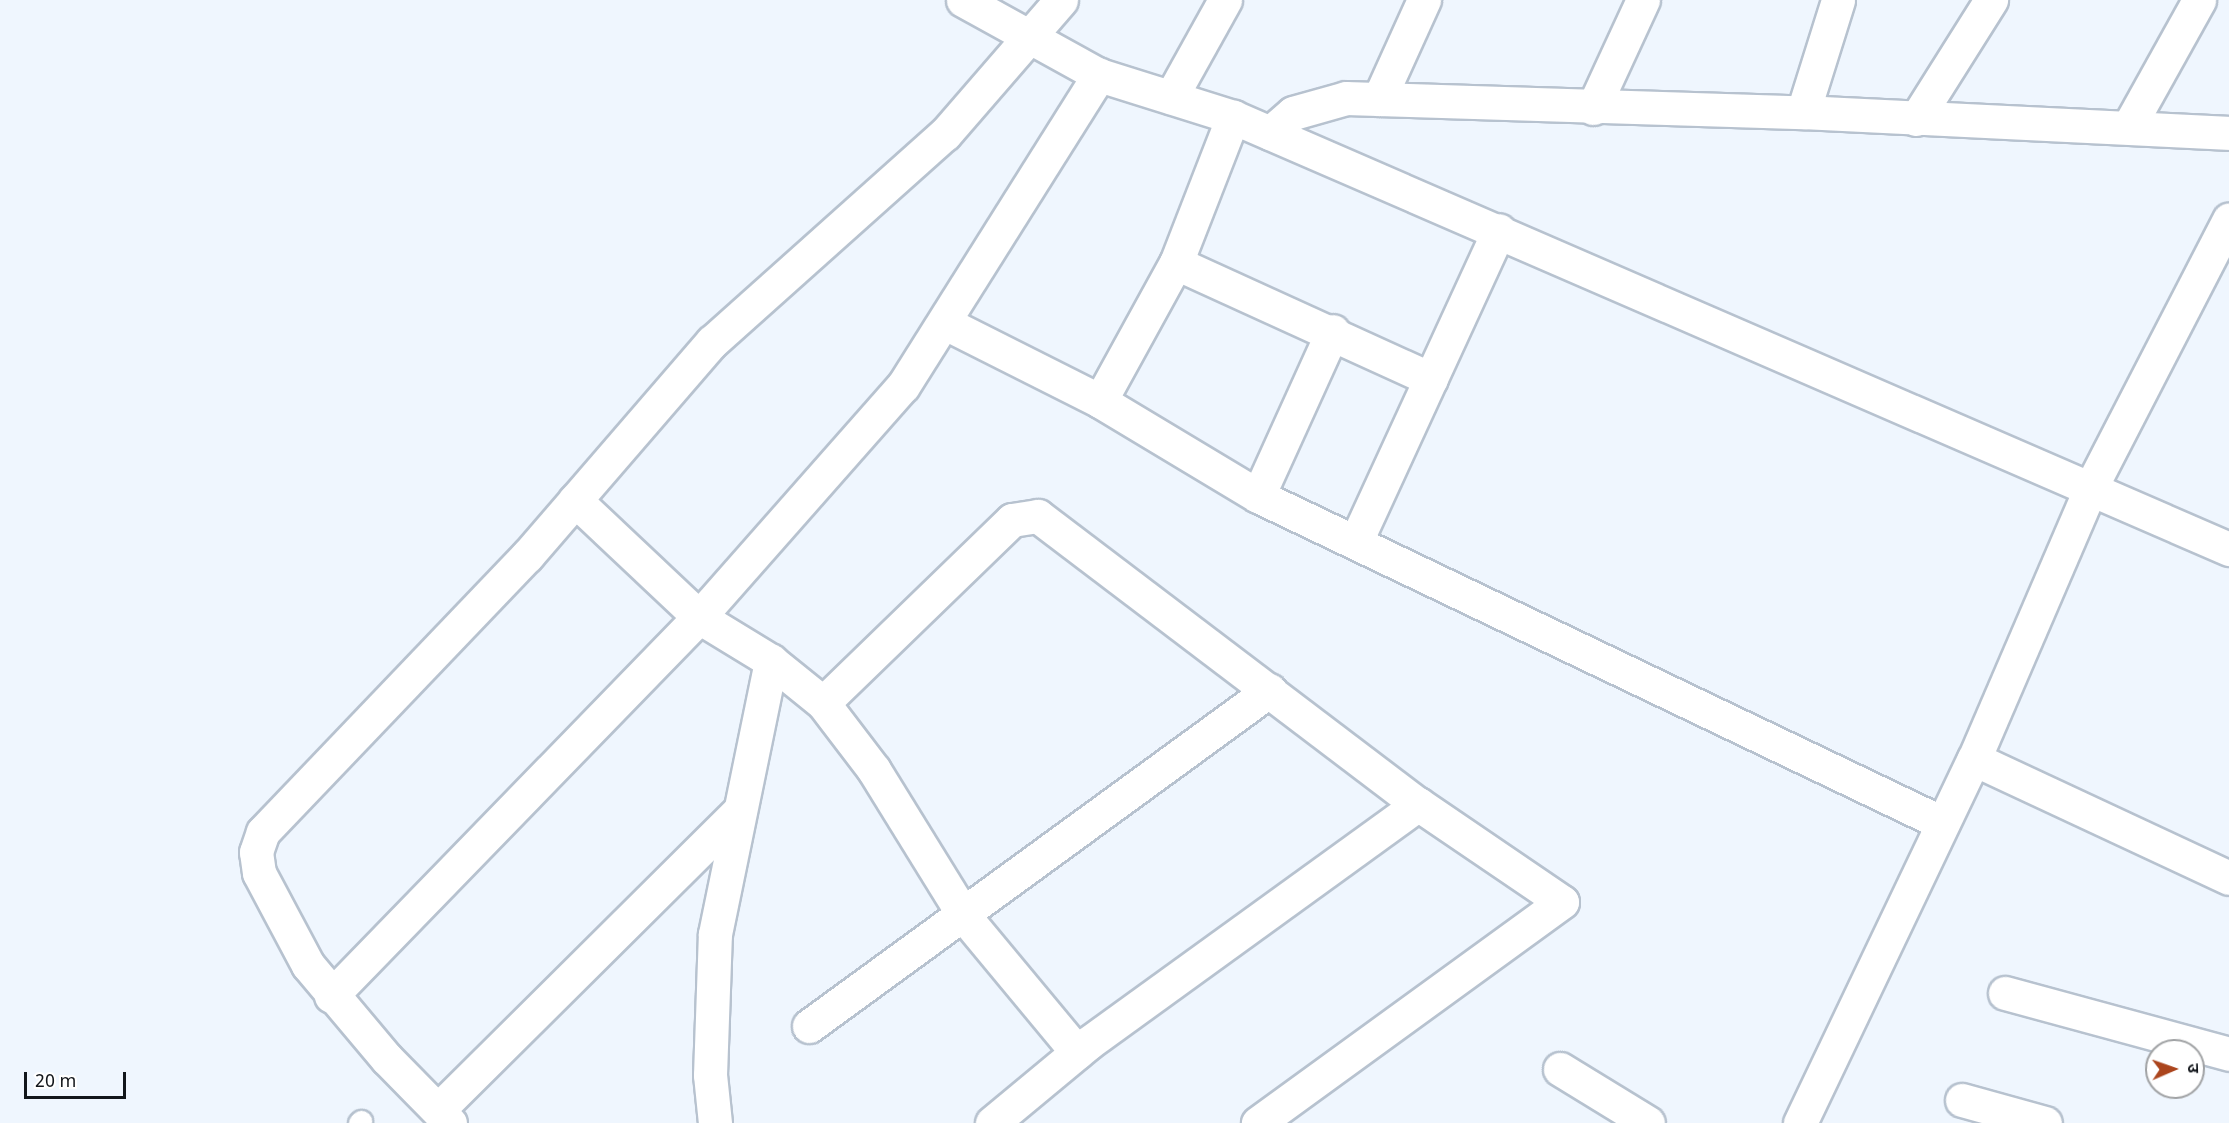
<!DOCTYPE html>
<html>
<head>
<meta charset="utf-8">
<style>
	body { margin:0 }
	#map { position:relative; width:2229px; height:1123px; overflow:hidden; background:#eff6fe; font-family:Georgia,"Noto Sans Devanagari",serif }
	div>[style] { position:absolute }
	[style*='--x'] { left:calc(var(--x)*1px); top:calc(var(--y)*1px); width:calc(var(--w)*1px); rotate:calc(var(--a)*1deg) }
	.roads { filter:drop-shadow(2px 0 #b7c2cf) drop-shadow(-2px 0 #b7c2cf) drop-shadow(0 2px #b7c2cf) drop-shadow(0 -2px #b7c2cf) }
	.lane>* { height:21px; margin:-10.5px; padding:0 10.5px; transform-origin:10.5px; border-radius:10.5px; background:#fff }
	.street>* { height:33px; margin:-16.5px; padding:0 16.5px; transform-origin:16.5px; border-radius:16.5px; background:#fff }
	span { translate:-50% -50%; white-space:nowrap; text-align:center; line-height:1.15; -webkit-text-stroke:4.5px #fff; paint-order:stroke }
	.north { position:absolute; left:2145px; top:1039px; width:60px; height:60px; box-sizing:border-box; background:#fff; border:2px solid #a0a2a4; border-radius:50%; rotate:88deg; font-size:16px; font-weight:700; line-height:24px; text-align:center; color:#12161b }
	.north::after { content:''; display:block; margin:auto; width:21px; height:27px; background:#ab451d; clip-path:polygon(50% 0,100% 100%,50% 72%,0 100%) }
	.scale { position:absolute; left:24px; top:1072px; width:102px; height:27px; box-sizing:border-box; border:3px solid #12161b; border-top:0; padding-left:8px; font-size:18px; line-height:21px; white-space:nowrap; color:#12161b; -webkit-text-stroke:4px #fff; paint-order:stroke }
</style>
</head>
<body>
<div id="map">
	<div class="roads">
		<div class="lane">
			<i style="--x:359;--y:1123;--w:3;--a:-45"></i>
		</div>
		<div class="street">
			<i style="--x:963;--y:0;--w:155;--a:28.9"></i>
			<i style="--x:1099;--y:75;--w:140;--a:17.4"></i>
			<i style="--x:1233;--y:117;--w:1086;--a:23.45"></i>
			<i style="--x:1171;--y:97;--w:111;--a:-60.9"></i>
			<i style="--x:1379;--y:99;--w:109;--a:-65.6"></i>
			<i style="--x:1593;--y:108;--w:119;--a:-65.2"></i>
			<i style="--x:1803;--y:112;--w:117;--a:-72.6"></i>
			<i style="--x:1916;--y:119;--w:141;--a:-57.8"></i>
			<i style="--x:2129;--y:126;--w:144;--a:-60.9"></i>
			<i style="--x:1270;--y:133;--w:30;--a:-41"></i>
			<i style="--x:1293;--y:113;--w:55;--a:-15.8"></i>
			<i style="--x:1346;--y:98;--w:457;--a:1.8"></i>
			<i style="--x:1803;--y:112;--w:427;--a:2.8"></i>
			<i style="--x:1176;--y:263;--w:280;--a:24.5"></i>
			<i style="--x:947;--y:324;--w:171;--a:26.7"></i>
			<i style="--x:1100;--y:401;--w:184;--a:31"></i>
			<i style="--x:1258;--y:496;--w:758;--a:25.55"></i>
			<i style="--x:1100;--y:401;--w:158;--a:-61.2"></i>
			<i style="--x:1176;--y:263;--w:157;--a:-68.7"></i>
			<i style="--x:1258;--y:496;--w:181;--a:-65.6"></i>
			<i style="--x:575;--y:500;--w:170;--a:43.3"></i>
			<i style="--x:699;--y:617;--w:84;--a:31.4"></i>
			<i style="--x:771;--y:661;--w:67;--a:38.9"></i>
			<i style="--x:823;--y:703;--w:84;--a:52.7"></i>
			<i style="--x:874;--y:770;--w:172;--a:58.3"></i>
			<i style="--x:964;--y:916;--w:177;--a:50.3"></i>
			<i style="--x:1356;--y:541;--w:342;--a:-65.3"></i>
			<i style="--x:823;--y:703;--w:263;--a:-44.1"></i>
			<i style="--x:1012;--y:520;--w:26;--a:-9"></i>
			<i style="--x:1038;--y:516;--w:477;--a:37.2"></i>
			<i style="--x:1418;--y:804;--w:174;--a:34.2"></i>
			<i style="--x:1562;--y:902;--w:376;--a:144"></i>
			<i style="--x:1974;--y:759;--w:281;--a:25"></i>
			<i style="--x:2005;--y:993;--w:232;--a:15.2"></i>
			<i style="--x:331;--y:996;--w:528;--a:-45.84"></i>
			<i style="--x:699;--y:617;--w:308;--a:-48.6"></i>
			<i style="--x:903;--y:386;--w:368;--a:-57.8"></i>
			<i style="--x:809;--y:1026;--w:570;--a:-36.09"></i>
			<i style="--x:1560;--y:1069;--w:103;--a:31.5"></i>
			<i style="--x:1962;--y:1100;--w:86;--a:15.5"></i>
			<i style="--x:438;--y:1110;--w:423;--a:-44.8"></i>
			<i style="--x:450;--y:1123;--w:90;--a:-134.5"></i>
			<i style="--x:387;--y:1059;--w:123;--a:-130"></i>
			<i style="--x:308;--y:965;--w:104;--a:-118"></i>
			<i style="--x:259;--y:873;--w:21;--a:-98"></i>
			<i style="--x:256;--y:852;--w:21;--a:-71"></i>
			<i style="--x:263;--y:832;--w:382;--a:-46.3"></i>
			<i style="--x:527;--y:556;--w:283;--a:-49.2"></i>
			<i style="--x:712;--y:342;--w:312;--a:-41.8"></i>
			<i style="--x:945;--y:134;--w:177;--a:-49.1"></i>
			<i style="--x:715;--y:1123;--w:48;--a:-95.9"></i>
			<i style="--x:710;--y:1075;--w:141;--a:-88"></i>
			<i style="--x:715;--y:934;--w:279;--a:-78.4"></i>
			<i style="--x:992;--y:1123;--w:124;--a:-39.7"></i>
			<i style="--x:1087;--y:1044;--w:409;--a:-35.9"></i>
			<i style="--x:1800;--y:1123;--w:403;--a:-64.5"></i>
			<i style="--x:1974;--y:759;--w:296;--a:-66.7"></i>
			<i style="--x:2091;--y:487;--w:301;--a:-62.7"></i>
		</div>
	</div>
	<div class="north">उ</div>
	<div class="scale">20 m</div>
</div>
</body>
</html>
